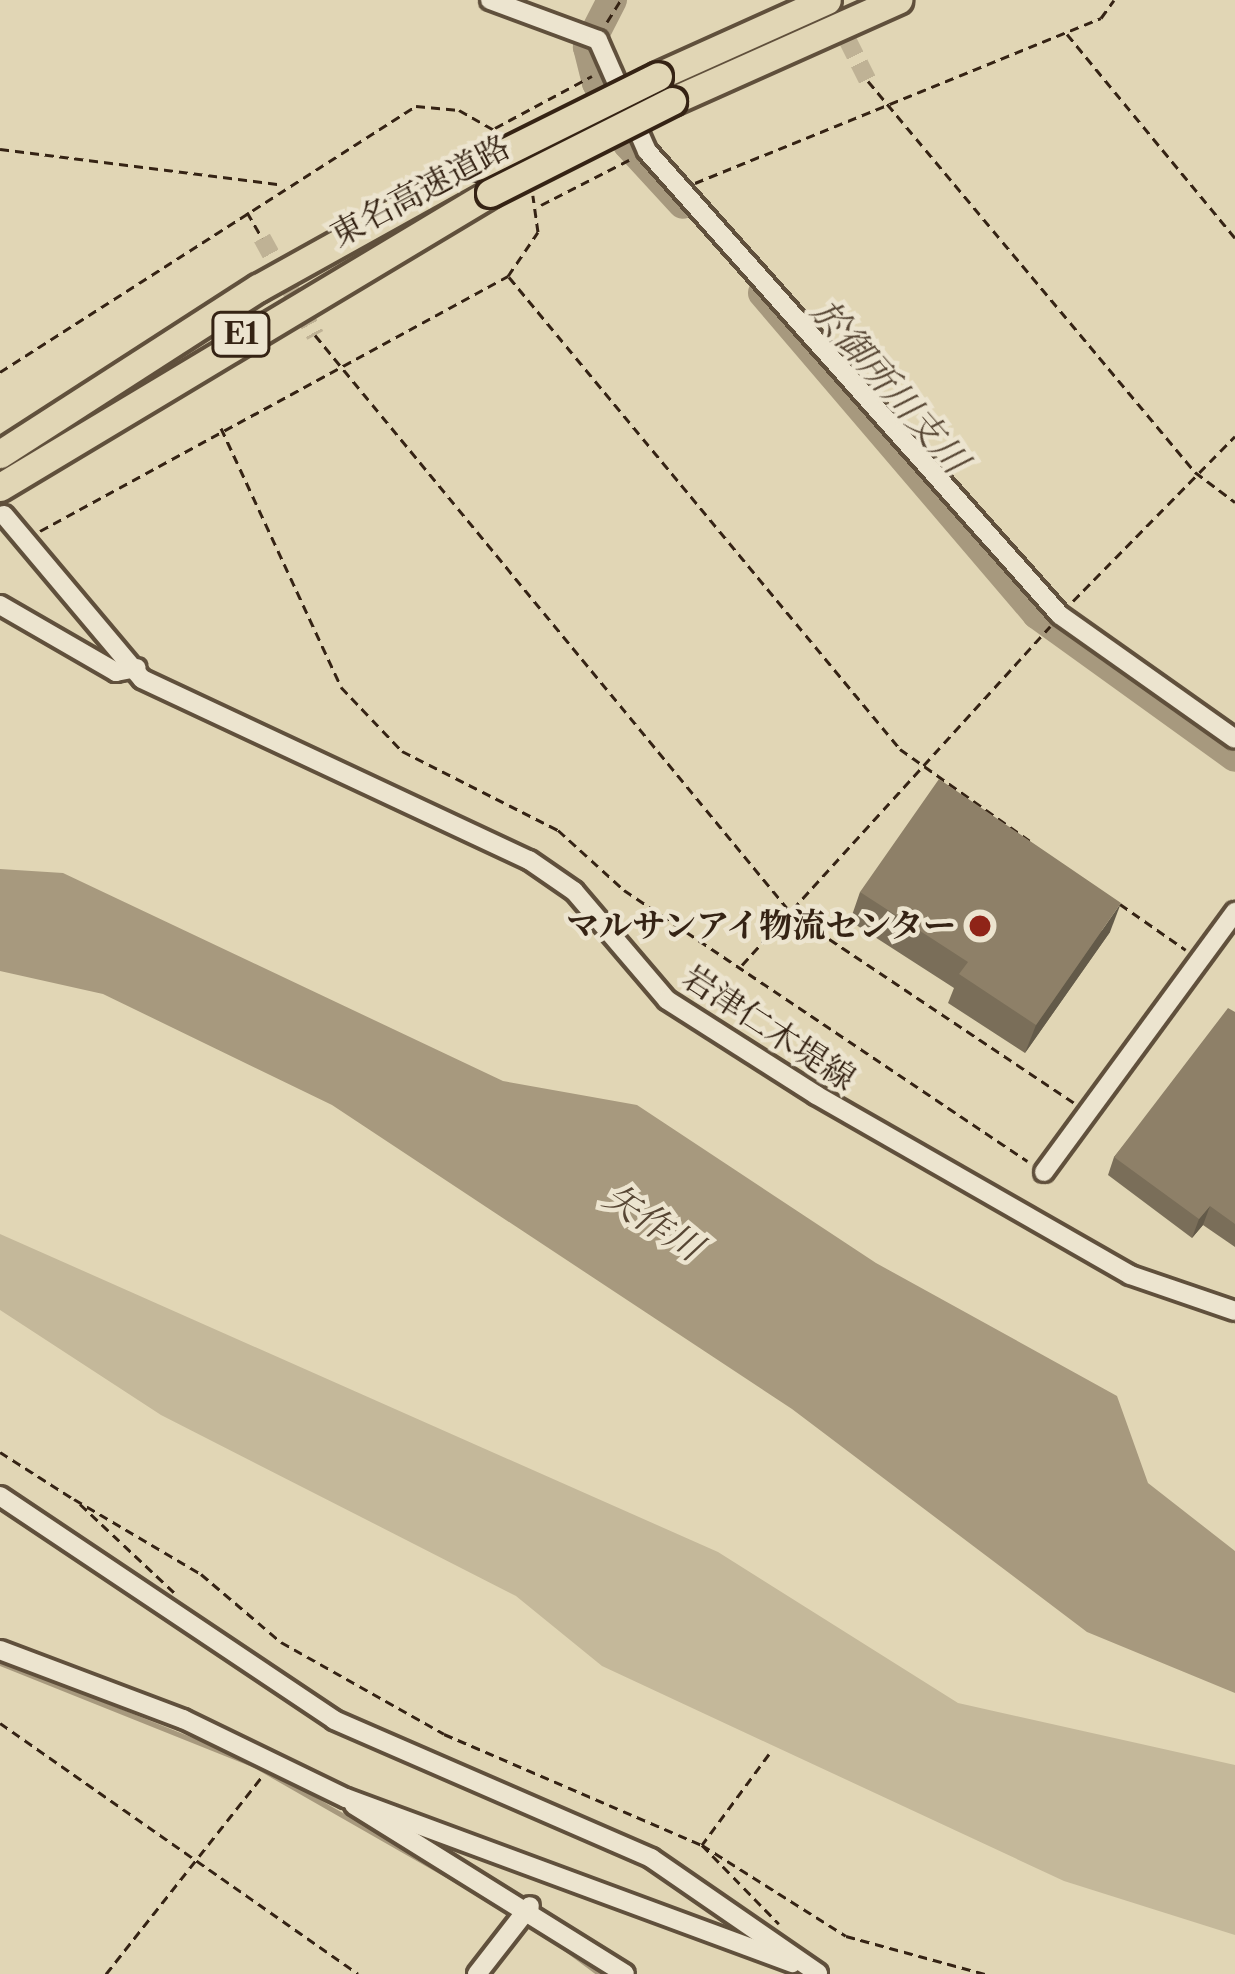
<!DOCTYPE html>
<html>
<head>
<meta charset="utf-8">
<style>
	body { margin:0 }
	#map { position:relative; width:1235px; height:1974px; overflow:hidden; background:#e1d6b5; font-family:"Libre Caslon Text","Noto Serif JP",serif }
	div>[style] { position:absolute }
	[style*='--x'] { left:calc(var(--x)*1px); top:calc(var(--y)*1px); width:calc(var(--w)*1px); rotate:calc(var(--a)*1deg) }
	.green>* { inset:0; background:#c4b89a }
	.water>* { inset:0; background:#a7997e }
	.stream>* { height:4.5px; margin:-2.25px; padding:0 2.25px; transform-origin:2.25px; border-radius:2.25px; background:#a7997e }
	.river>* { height:30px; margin:-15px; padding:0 15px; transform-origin:15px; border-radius:15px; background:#a7997e }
	.minor-tunnel>* { height:18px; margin-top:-9px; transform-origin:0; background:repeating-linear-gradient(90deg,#bfb295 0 18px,transparent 0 27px) }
	.path>* { height:3px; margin-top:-1.5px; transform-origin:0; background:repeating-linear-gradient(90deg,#352314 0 9px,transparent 0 15px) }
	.roads { filter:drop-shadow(3px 0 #60503c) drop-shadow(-3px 0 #60503c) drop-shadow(0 3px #60503c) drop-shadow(0 -3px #60503c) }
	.minor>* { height:18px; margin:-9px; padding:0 9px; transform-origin:9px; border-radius:9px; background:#ece4cf }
	.highway>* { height:27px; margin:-13.5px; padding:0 13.5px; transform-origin:13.5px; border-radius:13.5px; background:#e1d6b5 }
	.bridges { filter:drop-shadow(3px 0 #352314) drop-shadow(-3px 0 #352314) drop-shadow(0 3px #352314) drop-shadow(0 -3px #352314) }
	.highway-bridge>* { height:27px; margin:-13.5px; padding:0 13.5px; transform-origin:13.5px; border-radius:13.5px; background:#e1d6b5 }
	.wall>* { inset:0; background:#7a6e59 }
	.shaded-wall>* { inset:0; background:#635a49 }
	.building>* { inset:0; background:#8e8068 }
	.dots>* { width:33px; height:33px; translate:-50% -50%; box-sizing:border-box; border:6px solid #ece4cf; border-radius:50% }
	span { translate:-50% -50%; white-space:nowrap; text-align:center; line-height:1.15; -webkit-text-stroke:9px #ece4cf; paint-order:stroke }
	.shield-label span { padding:3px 9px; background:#ece4cf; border:3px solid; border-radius:9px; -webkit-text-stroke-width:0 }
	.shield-label { font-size:30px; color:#352314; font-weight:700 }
	.street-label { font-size:33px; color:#352314 }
	.poi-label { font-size:33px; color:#352314; font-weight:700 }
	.right { translate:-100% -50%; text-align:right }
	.water-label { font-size:36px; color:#574634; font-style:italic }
</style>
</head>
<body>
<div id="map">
	<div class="green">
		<i style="clip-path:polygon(0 1234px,718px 1552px,958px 1703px,1235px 1765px,1235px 1935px,1064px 1881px,602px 1666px,516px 1596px,161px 1415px,0 1310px)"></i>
	</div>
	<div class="water">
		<i style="clip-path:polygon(0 869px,63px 873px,503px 1081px,637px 1105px,876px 1263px,1117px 1396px,1148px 1483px,1235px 1551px,1235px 1693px,1087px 1632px,792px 1409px,332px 1105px,103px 994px,0 971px)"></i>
	</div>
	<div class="stream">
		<i style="--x:0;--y:1663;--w:272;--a:21.8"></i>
		<i style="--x:253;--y:1764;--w:256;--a:29.8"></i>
		<i style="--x:561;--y:1945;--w:49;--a:36.6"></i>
	</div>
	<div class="river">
		<i style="--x:612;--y:0;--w:53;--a:117.1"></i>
		<i style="--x:588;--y:47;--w:37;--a:76"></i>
		<i style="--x:597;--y:83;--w:68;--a:63.1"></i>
		<i style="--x:628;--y:144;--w:81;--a:47.5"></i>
		<i style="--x:763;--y:293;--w:422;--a:49.5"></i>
		<i style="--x:1037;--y:614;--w:244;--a:35.8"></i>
	</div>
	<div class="minor-tunnel">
		<i style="--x:835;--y:15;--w:74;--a:63.4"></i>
		<i style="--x:262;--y:238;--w:111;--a:61.3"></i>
	</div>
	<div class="path">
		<i style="--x:607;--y:22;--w:26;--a:-58"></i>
		<i style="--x:1067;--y:34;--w:264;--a:50.5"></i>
		<i style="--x:868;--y:81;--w:510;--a:50.09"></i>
		<i style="--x:1195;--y:472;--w:50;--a:36.9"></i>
		<i style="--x:495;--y:128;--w:110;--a:-28.2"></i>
		<i style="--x:0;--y:149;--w:285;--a:7.2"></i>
		<i style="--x:695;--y:183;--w:438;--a:-22.1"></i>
		<i style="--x:1101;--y:18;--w:22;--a:-54"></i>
		<i style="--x:541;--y:205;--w:99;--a:-27.1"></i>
		<i style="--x:247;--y:212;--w:30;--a:60"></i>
		<i style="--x:509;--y:277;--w:613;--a:50.36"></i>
		<i style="--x:900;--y:749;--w:163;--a:35.3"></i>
		<i style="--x:315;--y:335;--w:750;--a:50.52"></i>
		<i style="--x:792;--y:914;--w:339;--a:33.8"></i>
		<i style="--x:0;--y:372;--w:494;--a:-32.6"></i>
		<i style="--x:416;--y:106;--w:43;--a:5.3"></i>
		<i style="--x:459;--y:110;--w:40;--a:29.7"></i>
		<i style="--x:221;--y:428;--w:285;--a:65.1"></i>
		<i style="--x:341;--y:687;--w:88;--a:46.4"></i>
		<i style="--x:402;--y:751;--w:175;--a:26.9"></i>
		<i style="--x:558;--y:830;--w:89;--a:42.3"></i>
		<i style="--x:624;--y:890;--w:486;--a:33.9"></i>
		<i style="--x:40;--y:531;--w:533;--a:-28.58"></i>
		<i style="--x:508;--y:276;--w:53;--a:-55.7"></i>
		<i style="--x:538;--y:232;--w:37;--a:-98"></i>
		<i style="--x:1073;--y:601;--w:231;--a:-45.5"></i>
		<i style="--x:1120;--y:904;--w:80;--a:34.9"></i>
		<i style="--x:742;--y:965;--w:458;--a:-47.7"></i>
		<i style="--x:0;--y:1452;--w:85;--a:32.6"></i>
		<i style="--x:74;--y:1499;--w:147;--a:30.6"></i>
		<i style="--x:201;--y:1574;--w:105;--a:40.4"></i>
		<i style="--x:281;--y:1642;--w:187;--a:29.4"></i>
		<i style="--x:444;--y:1734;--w:281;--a:23.3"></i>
		<i style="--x:702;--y:1845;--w:110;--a:45.7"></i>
		<i style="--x:80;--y:1504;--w:133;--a:43.2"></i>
		<i style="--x:0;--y:1723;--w:437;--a:35"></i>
		<i style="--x:769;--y:1754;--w:113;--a:126.4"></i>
		<i style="--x:702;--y:1845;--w:170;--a:32.3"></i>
		<i style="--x:846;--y:1936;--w:144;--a:15.3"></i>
		<i style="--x:106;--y:1974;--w:250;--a:-51.7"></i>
	</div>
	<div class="roads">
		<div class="minor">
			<i style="--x:490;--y:0;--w:115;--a:20.3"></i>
			<i style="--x:598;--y:40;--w:121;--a:66.2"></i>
			<i style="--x:647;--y:151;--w:621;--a:48.33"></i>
			<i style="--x:1060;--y:615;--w:214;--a:35.3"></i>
			<i style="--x:4;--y:515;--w:214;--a:49.9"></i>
			<i style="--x:142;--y:679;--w:427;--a:25.1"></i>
			<i style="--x:529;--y:860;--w:55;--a:34.6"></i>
			<i style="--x:574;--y:891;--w:143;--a:49.5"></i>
			<i style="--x:667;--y:1000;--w:177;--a:32.5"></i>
			<i style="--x:816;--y:1095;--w:362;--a:29.8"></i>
			<i style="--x:1130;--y:1275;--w:111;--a:18.9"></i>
			<i style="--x:0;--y:605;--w:134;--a:30"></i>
			<i style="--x:116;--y:672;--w:21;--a:-11"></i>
			<i style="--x:1044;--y:1172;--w:323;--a:-53.7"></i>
			<i style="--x:0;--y:1496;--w:402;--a:33.8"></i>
			<i style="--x:334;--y:1720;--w:346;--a:23.5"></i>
			<i style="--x:651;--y:1858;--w:203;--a:34.6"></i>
			<i style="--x:0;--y:1650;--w:196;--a:20.7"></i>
			<i style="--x:183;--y:1719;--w:181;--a:25.9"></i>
			<i style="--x:346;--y:1798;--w:476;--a:20.3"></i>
			<i style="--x:354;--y:1805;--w:319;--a:31.9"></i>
			<i style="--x:477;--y:1974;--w:86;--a:-52.1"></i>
		</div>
		<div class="highway">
			<i style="--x:658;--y:76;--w:185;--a:-24.2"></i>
			<i style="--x:672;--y:101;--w:248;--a:-24.1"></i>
			<i style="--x:0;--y:454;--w:307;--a:-32.8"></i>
			<i style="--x:258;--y:288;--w:251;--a:-29.1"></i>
			<i style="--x:0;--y:487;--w:571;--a:-30.96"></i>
		</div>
	</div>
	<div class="bridges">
		<div class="highway-bridge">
			<i style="--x:477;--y:166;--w:202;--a:-26.4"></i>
			<i style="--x:490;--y:193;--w:204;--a:-26.8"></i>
		</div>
	</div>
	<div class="wall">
		<i style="clip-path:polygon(860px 892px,1110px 932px,1025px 1053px,948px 1003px,954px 988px,850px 921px)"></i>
		<i style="clip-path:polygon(1235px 1012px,1235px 1247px,1203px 1225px,1192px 1238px,1108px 1175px,1114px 1157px)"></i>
	</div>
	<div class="shaded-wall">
		<i style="clip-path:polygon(1121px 903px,1110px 932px,1025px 1053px,1036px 1025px)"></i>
		<i style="clip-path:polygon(1210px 1206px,1203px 1225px,1192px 1238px,1199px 1219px)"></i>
	</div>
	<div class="building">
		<i style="clip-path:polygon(939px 779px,1121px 903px,1036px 1025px,959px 974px,968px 962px,860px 892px)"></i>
		<i style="clip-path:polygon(1228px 1008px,1235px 1012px,1235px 1224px,1210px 1206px,1199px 1219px,1114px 1157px)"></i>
	</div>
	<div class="dots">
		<i style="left:980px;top:926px;background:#8f2418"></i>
	</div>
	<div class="shield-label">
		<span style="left:241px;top:334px">E1</span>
	</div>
	<div class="street-label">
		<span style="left:420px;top:191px;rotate:-28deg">東名高速道路</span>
		<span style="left:769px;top:1028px;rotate:33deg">岩津仁木堤線</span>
	</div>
	<div class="poi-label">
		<span class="right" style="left:956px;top:926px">マルサンアイ物流センター</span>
	</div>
	<div class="water-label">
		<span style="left:890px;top:386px;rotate:49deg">於御所川支川</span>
		<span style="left:653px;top:1222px;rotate:33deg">矢作川</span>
	</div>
</div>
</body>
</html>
